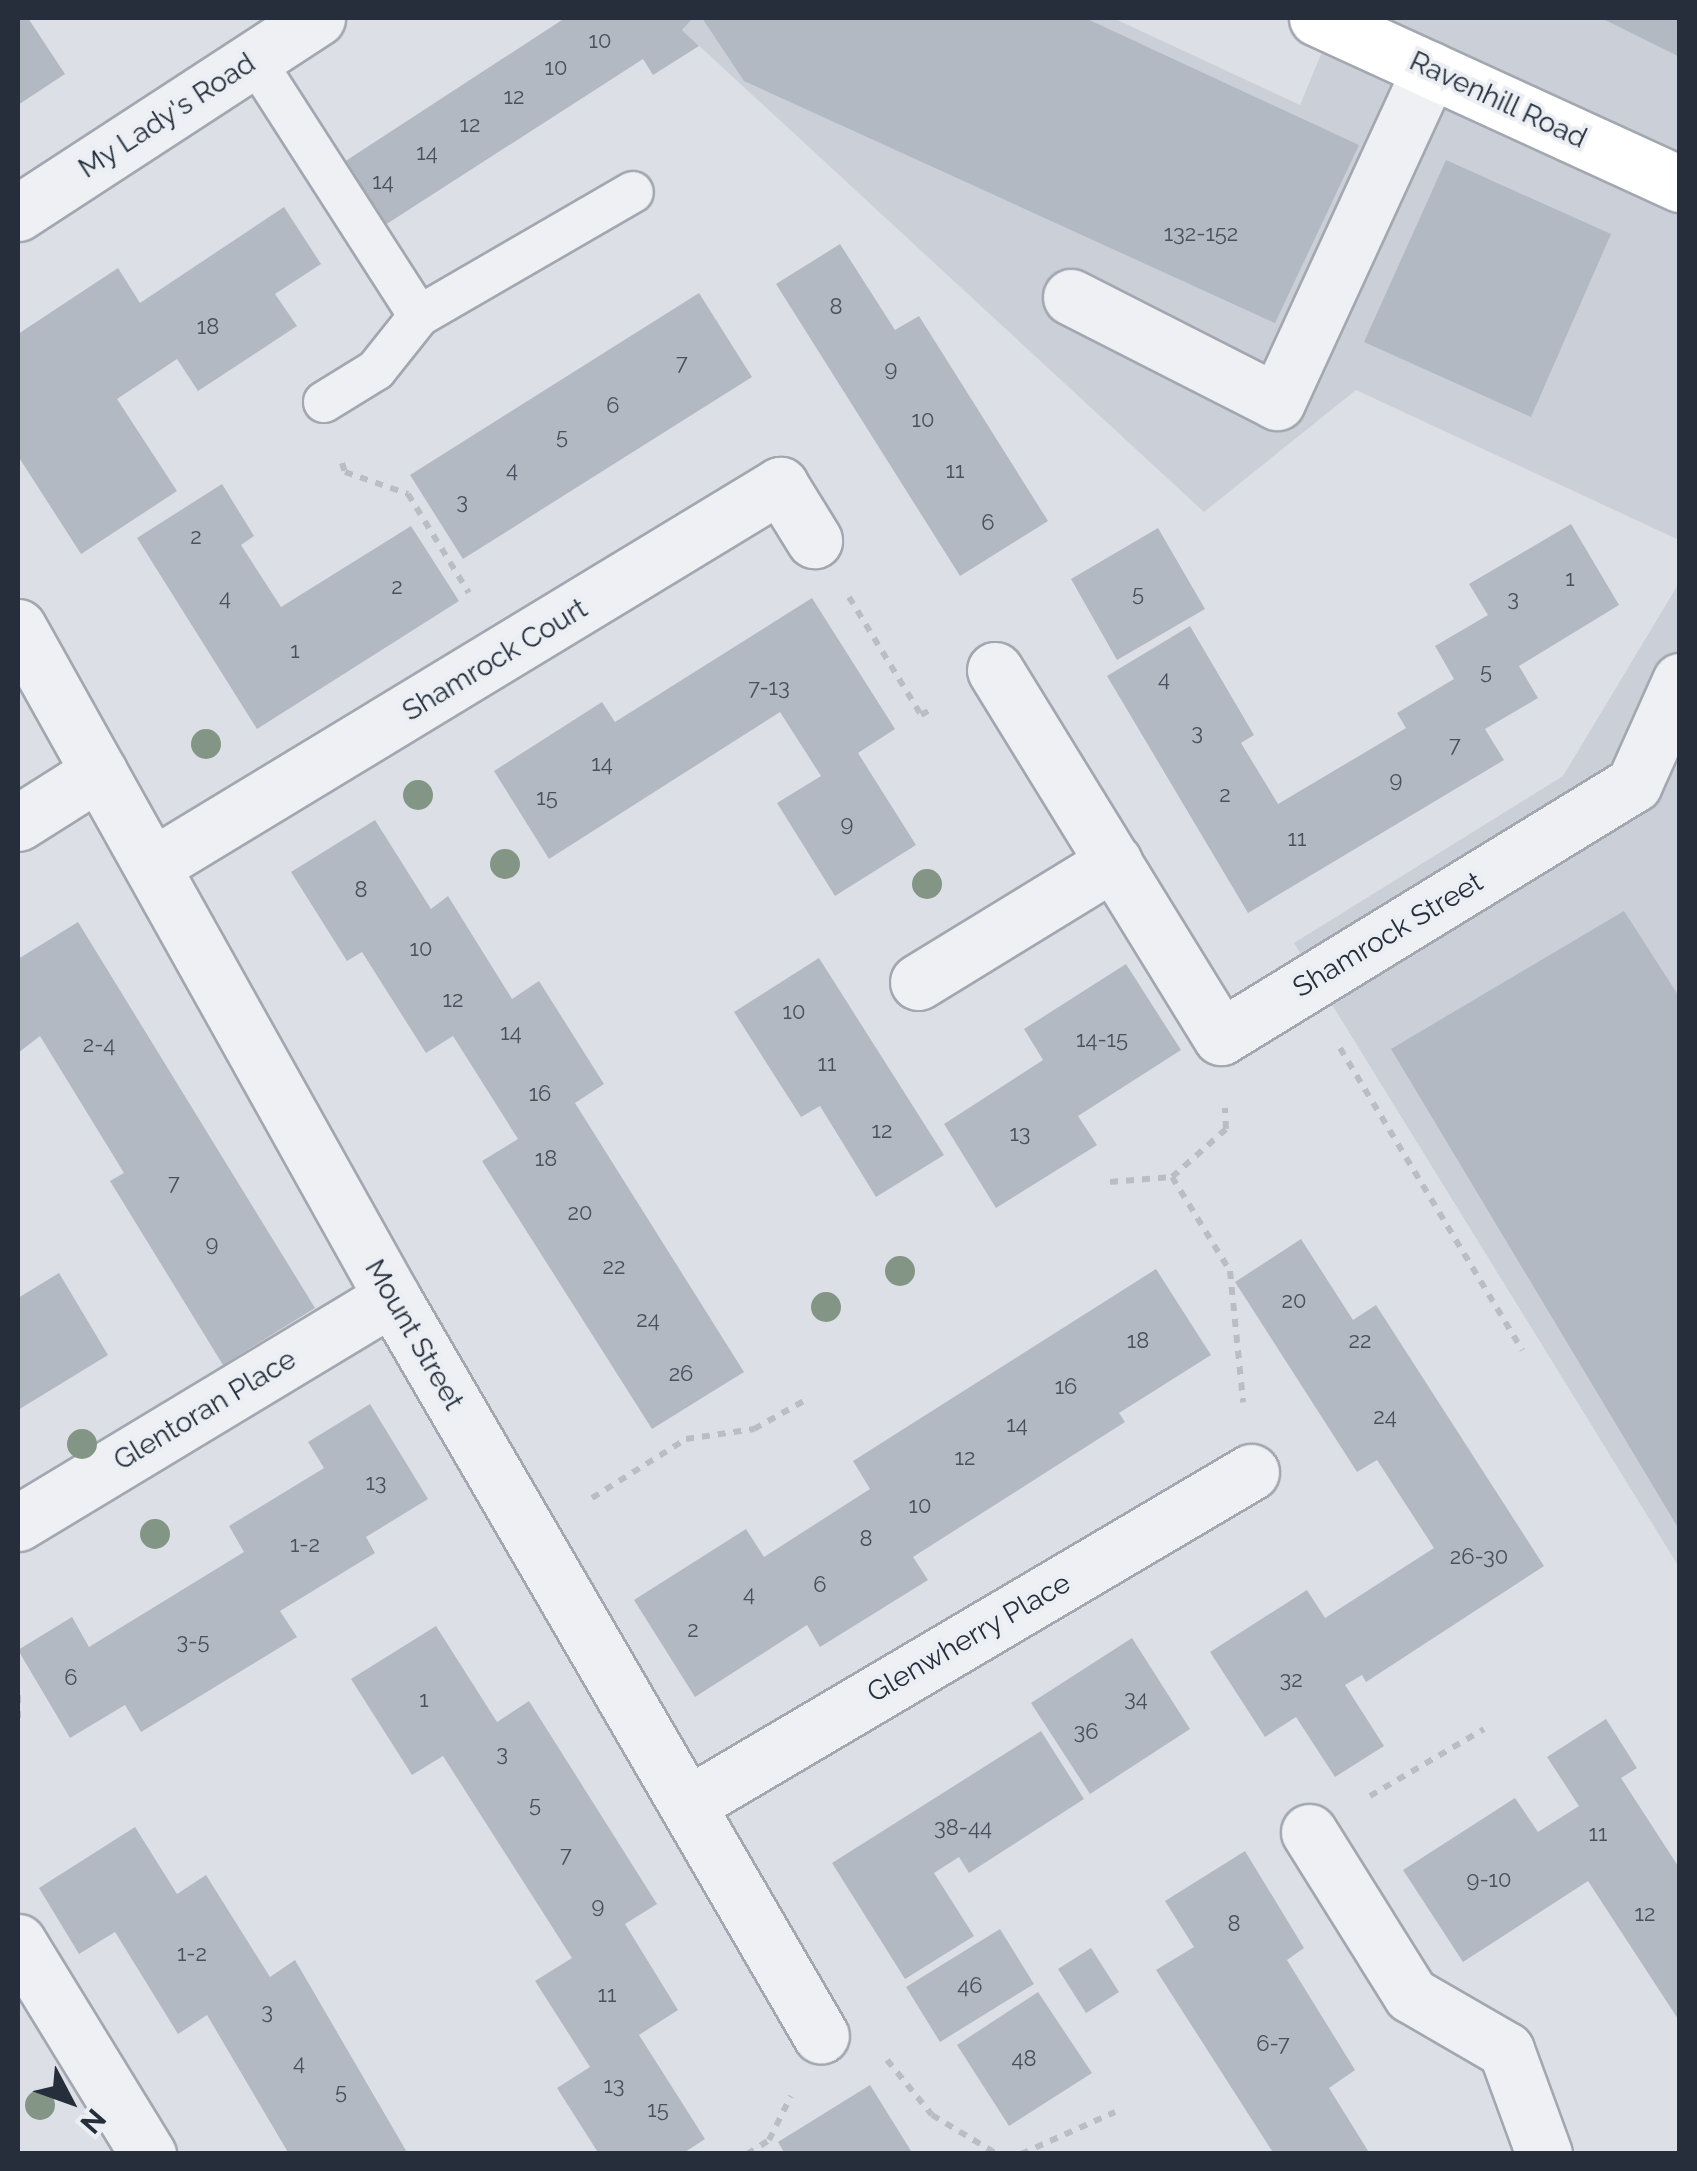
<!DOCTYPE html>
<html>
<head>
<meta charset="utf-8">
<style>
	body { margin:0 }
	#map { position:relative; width:1697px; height:2171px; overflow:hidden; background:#dce0e6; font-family:Raleway,sans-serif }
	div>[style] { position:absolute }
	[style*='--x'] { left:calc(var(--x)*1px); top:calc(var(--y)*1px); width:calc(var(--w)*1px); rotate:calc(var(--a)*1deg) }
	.built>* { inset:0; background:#cacfd8 }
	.building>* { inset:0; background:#b3b9c2 }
	.path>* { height:6px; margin-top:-3px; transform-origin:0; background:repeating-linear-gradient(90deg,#babec4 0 8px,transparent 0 16px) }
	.roads { filter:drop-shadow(2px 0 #a2a7b0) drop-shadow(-2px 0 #a2a7b0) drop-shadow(0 2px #a2a7b0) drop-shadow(0 -2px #a2a7b0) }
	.service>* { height:40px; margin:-20px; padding:0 20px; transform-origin:20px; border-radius:20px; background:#eef0f4 }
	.minor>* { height:55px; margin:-27.5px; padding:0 27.5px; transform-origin:27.5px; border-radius:27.5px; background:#eef0f4 }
	.tertiary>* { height:55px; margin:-27.5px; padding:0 27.5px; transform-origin:27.5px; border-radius:27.5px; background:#eef0f4 }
	.secondary>* { height:55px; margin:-27.5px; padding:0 27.5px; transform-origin:27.5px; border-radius:27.5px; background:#fff }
	.trees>* { width:30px; height:30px; margin:-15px; border-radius:50%; background:#839584 }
	span { translate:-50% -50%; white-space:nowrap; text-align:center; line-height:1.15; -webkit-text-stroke:8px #ebeff4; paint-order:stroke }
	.number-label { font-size:22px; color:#49515e }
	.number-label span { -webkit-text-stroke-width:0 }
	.street-label { font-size:28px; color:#262e3c }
	.frame { position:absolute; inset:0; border:20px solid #262e3c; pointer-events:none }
	.north { position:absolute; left:20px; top:2051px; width:100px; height:100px; -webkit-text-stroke:8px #ebeff4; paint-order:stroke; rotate:131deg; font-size:28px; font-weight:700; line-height:40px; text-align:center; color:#262e3c }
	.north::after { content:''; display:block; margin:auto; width:35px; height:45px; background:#262e3c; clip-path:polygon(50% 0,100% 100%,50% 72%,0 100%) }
</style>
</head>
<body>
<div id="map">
	<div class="built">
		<i style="clip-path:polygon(693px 18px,1113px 18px,1300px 105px,1336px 18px,1679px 18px,1679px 540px,1356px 390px,1204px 512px,682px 30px)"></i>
		<i style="clip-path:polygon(1679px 583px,1679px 1567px,1294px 943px,1563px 776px)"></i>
	</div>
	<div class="building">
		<i style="clip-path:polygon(18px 18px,28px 18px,65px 74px,18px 105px)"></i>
		<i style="clip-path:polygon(565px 18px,693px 18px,682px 30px,699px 46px,653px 75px,643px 59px,382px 227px,341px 164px)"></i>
		<i style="clip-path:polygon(702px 18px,1085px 18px,1359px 145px,1275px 323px,744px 81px)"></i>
		<i style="clip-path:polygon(1601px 18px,1680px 18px,1680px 57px)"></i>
		<i style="clip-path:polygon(1446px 160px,1611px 234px,1531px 417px,1364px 342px)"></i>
		<i style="clip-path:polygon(284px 207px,321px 264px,275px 294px,297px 326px,198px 391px,177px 359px,117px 399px,177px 491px,81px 554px,18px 456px,18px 334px,118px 268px,140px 303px)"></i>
		<i style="clip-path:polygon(840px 244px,895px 330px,919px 316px,1048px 521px,960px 576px,776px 284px)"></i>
		<i style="clip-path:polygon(699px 293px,752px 377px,463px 559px,410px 475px)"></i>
		<i style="clip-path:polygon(222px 484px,254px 536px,241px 545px,281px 607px,411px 526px,459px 601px,257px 729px,137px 538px)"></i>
		<i style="clip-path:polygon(1571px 524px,1619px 605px,1519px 666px,1538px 698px,1485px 729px,1504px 760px,1248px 913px,1107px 676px,1190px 626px,1254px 735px,1241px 743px,1278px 804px,1406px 728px,1397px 713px,1454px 679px,1435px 646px,1488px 615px,1469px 584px)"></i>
		<i style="clip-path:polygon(1158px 528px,1205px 609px,1117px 660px,1071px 579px)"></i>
		<i style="clip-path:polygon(812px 598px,895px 729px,858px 753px,916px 845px,835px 896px,777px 803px,821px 776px,780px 712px,549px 859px,494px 771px,602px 702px,615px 722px)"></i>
		<i style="clip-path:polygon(375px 820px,431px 909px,448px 896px,512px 999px,539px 981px,604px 1084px,575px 1103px,744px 1372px,652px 1429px,482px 1161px,518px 1139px,453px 1036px,426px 1053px,362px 952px,347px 961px,291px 872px)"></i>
		<i style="clip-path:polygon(1624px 911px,1680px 998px,1680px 1531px,1391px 1049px)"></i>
		<i style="clip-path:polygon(78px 922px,315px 1308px,223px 1365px,110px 1181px,124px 1173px,40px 1036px,18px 1053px,18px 959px)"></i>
		<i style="clip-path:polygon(819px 958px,944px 1155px,876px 1197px,820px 1106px,801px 1117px,734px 1012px)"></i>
		<i style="clip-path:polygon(1126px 964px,1181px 1050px,1078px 1116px,1097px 1145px,996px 1208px,944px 1124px,1043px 1060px,1024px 1029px)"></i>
		<i style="clip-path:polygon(1301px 1239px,1353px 1320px,1376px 1305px,1544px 1566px,1366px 1682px,1362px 1675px,1345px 1685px,1384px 1746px,1335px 1777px,1296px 1717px,1265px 1737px,1210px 1652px,1307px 1590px,1325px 1618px,1434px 1548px,1377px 1460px,1357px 1472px,1235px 1282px)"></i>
		<i style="clip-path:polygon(1156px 1269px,1211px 1355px,1119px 1413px,1125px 1422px,913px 1557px,928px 1580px,820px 1647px,807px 1625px,695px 1697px,634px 1600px,746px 1529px,764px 1557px,870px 1489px,853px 1461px)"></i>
		<i style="clip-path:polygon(59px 1273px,108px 1355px,18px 1410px,18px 1298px)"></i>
		<i style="clip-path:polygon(370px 1404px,428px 1499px,366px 1537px,375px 1553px,280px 1611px,297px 1637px,141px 1732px,125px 1705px,70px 1738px,18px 1650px,72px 1617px,89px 1647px,244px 1552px,229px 1526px,324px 1468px,308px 1442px)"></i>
		<i style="clip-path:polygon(436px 1626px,497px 1722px,529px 1701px,657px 1904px,625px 1924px,678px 2010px,639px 2035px,705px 2139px,682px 2154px,599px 2154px,557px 2088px,590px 2067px,535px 1981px,572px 1958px,443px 1756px,412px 1775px,351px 1679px)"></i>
		<i style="clip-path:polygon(1132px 1638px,1190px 1729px,1090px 1794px,1031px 1703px)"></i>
		<i style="clip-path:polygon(1606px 1719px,1637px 1768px,1621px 1778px,1680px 1869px,1680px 2022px,1588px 1881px,1463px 1962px,1403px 1870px,1515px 1798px,1538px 1832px,1579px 1806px,1547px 1757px)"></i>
		<i style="clip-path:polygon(1041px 1731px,1084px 1799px,969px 1873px,959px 1857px,934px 1873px,974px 1936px,905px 1979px,832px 1863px)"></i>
		<i style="clip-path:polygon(135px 1827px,177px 1894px,206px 1875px,270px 1977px,295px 1960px,408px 2154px,289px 2154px,207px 2015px,178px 2034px,115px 1932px,79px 1954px,39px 1888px)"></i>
		<i style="clip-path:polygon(1245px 1851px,1304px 1948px,1287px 1960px,1355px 2070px,1329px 2088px,1370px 2154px,1274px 2154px,1156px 1970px,1194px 1947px,1165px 1901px)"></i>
		<i style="clip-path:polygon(1000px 1929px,1034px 1984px,940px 2042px,906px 1987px)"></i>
		<i style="clip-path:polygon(1091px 1948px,1119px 1992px,1086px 2013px,1058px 1969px)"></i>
		<i style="clip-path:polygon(1038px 1992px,1092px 2073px,1009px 2126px,957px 2045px)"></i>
		<i style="clip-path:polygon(870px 2085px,913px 2154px,785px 2154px,778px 2142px)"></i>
	</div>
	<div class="path">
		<i style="--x:342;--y:463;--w:9;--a:72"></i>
		<i style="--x:345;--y:472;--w:67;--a:19.2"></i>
		<i style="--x:408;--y:494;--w:116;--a:58.4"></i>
		<i style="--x:849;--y:597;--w:138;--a:58.6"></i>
		<i style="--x:921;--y:715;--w:14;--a:-30"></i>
		<i style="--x:1340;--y:1048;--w:353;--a:58.9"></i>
		<i style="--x:1172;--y:1177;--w:110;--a:58.3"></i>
		<i style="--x:1230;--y:1271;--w:132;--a:84.3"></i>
		<i style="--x:1110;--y:1182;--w:62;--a:-4.6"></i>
		<i style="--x:1172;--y:1177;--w:72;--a:-41.6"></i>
		<i style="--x:1226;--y:1129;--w:21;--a:-93"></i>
		<i style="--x:592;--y:1498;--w:111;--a:-32.1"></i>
		<i style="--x:686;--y:1439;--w:69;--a:-8.4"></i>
		<i style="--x:754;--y:1429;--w:63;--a:-29.4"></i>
		<i style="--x:18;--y:1695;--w:23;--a:90"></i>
		<i style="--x:1370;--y:1796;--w:132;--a:-30.4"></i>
		<i style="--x:887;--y:2060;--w:71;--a:50.7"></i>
		<i style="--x:932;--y:2115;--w:76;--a:31"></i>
		<i style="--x:747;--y:2154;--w:26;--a:-32"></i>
		<i style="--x:769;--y:2140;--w:49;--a:-63.4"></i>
		<i style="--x:1021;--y:2154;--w:103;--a:-24.1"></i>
	</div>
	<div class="roads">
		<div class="service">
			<i style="--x:254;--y:59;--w:305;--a:57.3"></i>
			<i style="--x:324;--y:402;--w:61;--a:-31.6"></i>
			<i style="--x:376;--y:370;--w:69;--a:-51.5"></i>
			<i style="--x:419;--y:316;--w:247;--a:-30.1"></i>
		</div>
		<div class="minor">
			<i style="--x:1071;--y:297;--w:231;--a:27"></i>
			<i style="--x:1277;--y:402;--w:366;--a:-65.3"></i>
			<i style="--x:18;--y:627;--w:767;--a:60.83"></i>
			<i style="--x:392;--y:1297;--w:854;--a:59.86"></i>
			<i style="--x:995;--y:670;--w:431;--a:58.4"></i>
			<i style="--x:1221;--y:1037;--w:484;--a:-31.5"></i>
			<i style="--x:1634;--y:784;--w:113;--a:-65.9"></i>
			<i style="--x:18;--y:823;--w:96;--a:-32.2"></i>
			<i style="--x:152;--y:866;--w:735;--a:-31.24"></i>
			<i style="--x:780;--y:485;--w:65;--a:58.3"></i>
			<i style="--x:918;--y:982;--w:230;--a:-31.5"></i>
			<i style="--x:18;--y:1523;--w:437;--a:-31.1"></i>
			<i style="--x:687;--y:1805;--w:655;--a:-30.56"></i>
			<i style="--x:1309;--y:1832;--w:192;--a:58"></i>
			<i style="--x:1411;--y:1995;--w:110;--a:30.1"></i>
			<i style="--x:1506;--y:2050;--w:111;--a:69.9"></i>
			<i style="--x:18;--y:1942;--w:249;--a:58.5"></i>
		</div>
		<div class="tertiary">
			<i style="--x:18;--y:213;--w:357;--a:-33.1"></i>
		</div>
		<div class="secondary">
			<i style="--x:1317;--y:18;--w:399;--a:24.6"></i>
		</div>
	</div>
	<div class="trees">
		<i style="left:206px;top:744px"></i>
		<i style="left:418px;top:795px"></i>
		<i style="left:505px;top:864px"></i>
		<i style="left:927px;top:884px"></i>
		<i style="left:900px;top:1271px"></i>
		<i style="left:826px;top:1307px"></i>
		<i style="left:82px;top:1444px"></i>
		<i style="left:155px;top:1534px"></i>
		<i style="left:40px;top:2105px"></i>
	</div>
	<div class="number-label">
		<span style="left:600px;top:41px">10</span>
		<span style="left:556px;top:68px">10</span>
		<span style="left:514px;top:97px">12</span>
		<span style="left:470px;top:125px">12</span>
		<span style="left:427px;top:153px">14</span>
		<span style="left:383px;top:182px">14</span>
		<span style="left:1201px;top:234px">132-152</span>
		<span style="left:836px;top:307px">8</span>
		<span style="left:208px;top:327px">18</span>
		<span style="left:682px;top:363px">7</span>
		<span style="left:891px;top:369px">9</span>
		<span style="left:613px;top:406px">6</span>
		<span style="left:923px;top:420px">10</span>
		<span style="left:562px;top:437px">5</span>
		<span style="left:512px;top:470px">4</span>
		<span style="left:955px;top:471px">11</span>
		<span style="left:462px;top:502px">3</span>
		<span style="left:988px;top:523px">6</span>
		<span style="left:196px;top:537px">2</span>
		<span style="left:1570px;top:579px">1</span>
		<span style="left:397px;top:587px">2</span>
		<span style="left:1138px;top:594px">5</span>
		<span style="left:225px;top:598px">4</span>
		<span style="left:1513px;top:599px">3</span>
		<span style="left:295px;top:651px">1</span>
		<span style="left:1486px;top:672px">5</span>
		<span style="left:1164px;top:679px">4</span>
		<span style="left:769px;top:688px">7-13</span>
		<span style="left:1197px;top:733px">3</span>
		<span style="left:1455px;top:745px">7</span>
		<span style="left:602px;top:764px">14</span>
		<span style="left:1396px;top:780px">9</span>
		<span style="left:1225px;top:795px">2</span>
		<span style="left:547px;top:798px">15</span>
		<span style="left:847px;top:824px">9</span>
		<span style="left:1297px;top:839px">11</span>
		<span style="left:361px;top:890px">8</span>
		<span style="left:421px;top:949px">10</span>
		<span style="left:453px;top:1000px">12</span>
		<span style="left:794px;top:1012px">10</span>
		<span style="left:511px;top:1033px">14</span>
		<span style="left:1102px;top:1040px">14-15</span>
		<span style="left:99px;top:1045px">2-4</span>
		<span style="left:827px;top:1064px">11</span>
		<span style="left:540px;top:1094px">16</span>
		<span style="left:882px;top:1131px">12</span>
		<span style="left:1020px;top:1134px">13</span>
		<span style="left:546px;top:1159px">18</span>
		<span style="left:174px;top:1183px">7</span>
		<span style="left:580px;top:1213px">20</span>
		<span style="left:212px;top:1244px">9</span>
		<span style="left:614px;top:1267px">22</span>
		<span style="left:1294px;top:1301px">20</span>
		<span style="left:648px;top:1320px">24</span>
		<span style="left:1138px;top:1341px">18</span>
		<span style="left:1360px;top:1341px">22</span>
		<span style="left:681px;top:1374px">26</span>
		<span style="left:1066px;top:1387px">16</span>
		<span style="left:1385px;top:1417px">24</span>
		<span style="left:1017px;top:1425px">14</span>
		<span style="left:965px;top:1458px">12</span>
		<span style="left:376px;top:1483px">13</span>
		<span style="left:920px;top:1506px">10</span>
		<span style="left:866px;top:1539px">8</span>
		<span style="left:305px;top:1545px">1-2</span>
		<span style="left:1479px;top:1557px">26-30</span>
		<span style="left:820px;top:1585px">6</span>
		<span style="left:749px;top:1594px">4</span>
		<span style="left:693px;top:1630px">2</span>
		<span style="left:193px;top:1642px">3-5</span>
		<span style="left:71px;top:1678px">6</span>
		<span style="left:1291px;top:1680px">32</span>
		<span style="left:1136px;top:1699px">34</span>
		<span style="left:424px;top:1700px">1</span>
		<span style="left:1086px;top:1732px">36</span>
		<span style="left:502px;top:1754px">3</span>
		<span style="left:535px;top:1805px">5</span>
		<span style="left:963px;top:1828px">38-44</span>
		<span style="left:1598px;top:1834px">11</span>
		<span style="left:566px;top:1855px">7</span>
		<span style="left:1489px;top:1880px">9-10</span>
		<span style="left:598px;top:1906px">9</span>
		<span style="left:1645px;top:1914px">12</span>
		<span style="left:1234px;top:1924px">8</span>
		<span style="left:192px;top:1954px">1-2</span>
		<span style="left:970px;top:1986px">46</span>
		<span style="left:607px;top:1995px">11</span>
		<span style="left:267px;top:2012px">3</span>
		<span style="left:1273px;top:2044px">6-7</span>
		<span style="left:1024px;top:2059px">48</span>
		<span style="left:299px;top:2063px">4</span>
		<span style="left:614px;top:2086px">13</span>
		<span style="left:341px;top:2092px">5</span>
		<span style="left:658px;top:2110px">15</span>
	</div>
	<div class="street-label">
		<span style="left:1498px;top:100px;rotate:25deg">Ravenhill Road</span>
		<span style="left:167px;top:116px;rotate:-33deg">My Lady's Road</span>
		<span style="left:495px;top:660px;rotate:-31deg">Shamrock Court</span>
		<span style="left:1388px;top:935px;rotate:-31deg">Shamrock Street</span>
		<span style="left:414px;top:1335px;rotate:60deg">Mount Street</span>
		<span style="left:205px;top:1410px;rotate:-31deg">Glentoran Place</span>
		<span style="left:969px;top:1638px;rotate:-30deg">Glenwherry Place</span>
	</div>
	<div class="frame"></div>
	<div class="north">N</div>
</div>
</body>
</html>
